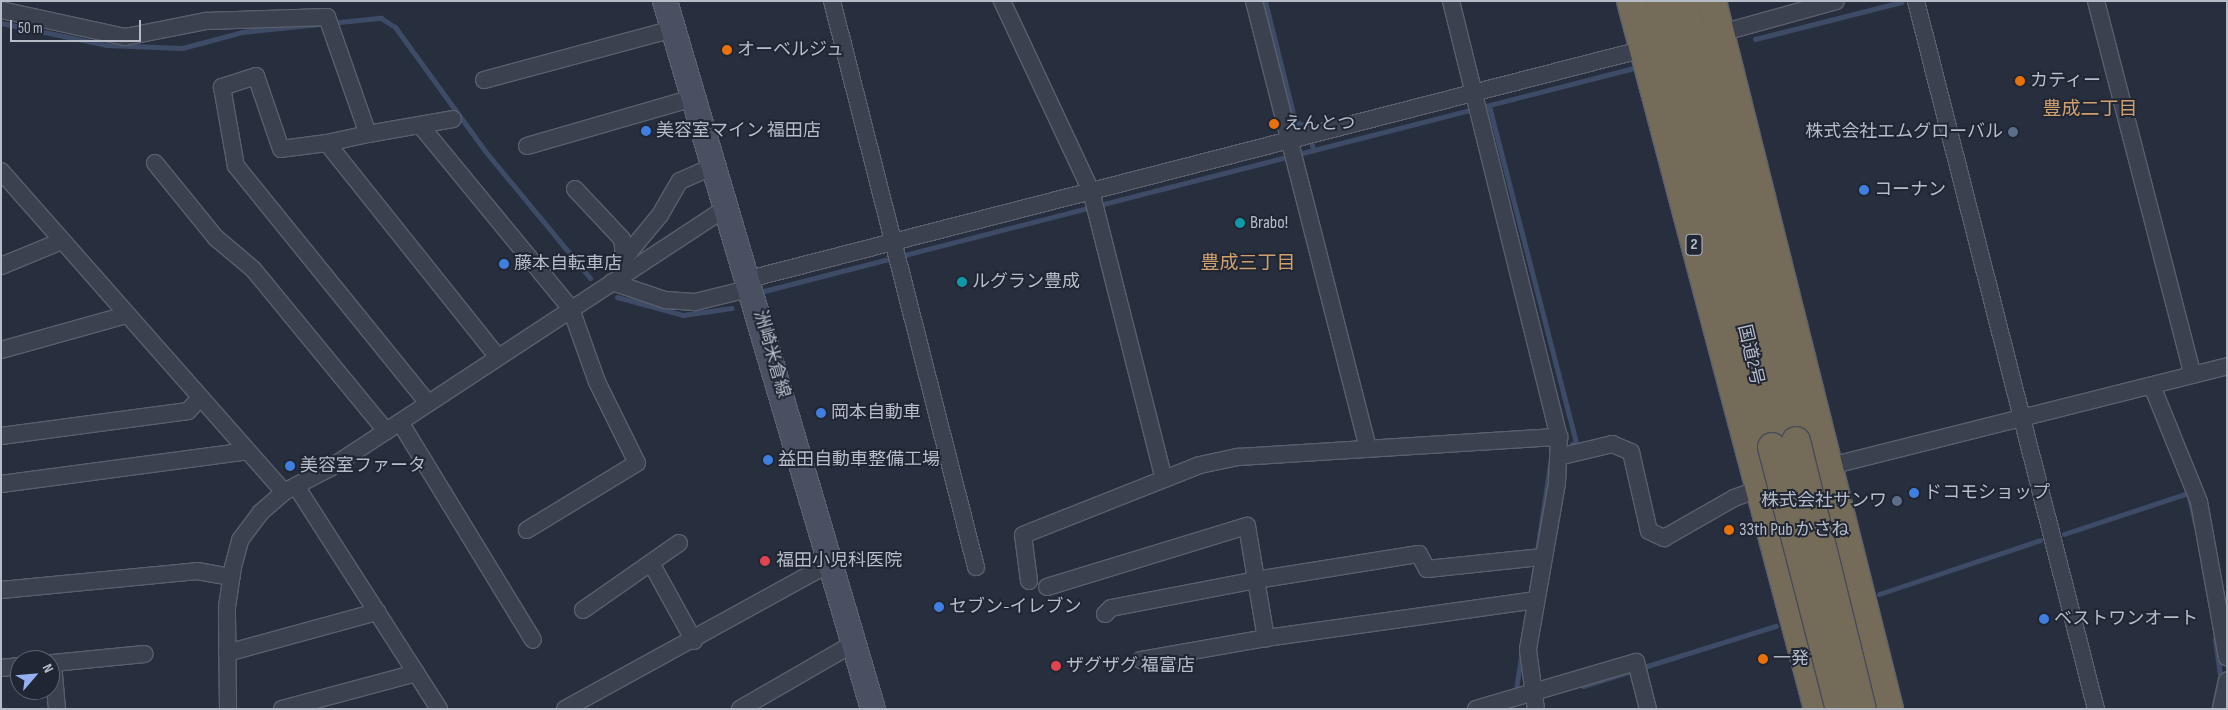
<!DOCTYPE html>
<html>
<head>
<meta charset="utf-8">
<style>
	body { margin:0 }
	#map { position:relative; width:2228px; height:710px; overflow:hidden; background:#272f3e; font-family:"Sofia Sans Condensed","Noto Sans JP",sans-serif }
	div>[style] { position:absolute }
	[style*='--x'] { left:calc(var(--x)*1px); top:calc(var(--y)*1px); width:calc(var(--w)*1px); rotate:calc(var(--a)*1deg) }
	.stream>* { height:5px; margin:-2.5px; padding:0 2.5px; transform-origin:2.5px; border-radius:2.5px; background:#3e4b66 }
	.roads { filter:drop-shadow(1px 0 #595f6c) drop-shadow(-1px 0 #595f6c) drop-shadow(0 1px #595f6c) drop-shadow(0 -1px #595f6c) }
	.street>* { height:16px; margin:-8px; padding:0 8px; transform-origin:8px; border-radius:8px; background:#3b414e }
	.secondary>* { height:24px; margin:-12px; padding:0 12px; transform-origin:12px; border-radius:12px; background:#495061 }
	.highway>* { height:28px; margin:-14px; padding:0 14px; transform-origin:14px; border-radius:14px; background:#746c58 }
	.bridges { filter:drop-shadow(1px 0 #464c59) drop-shadow(-1px 0 #464c59) drop-shadow(0 1px #464c59) drop-shadow(0 -1px #464c59) }
	.highway-bridge>* { height:28px; margin:-14px; padding:0 14px; transform-origin:14px; border-radius:14px; background:#746c58 }
	.dots>* { width:14px; height:14px; translate:-50% -50%; box-sizing:border-box; border:2px solid #202634; border-radius:50% }
	span { translate:-50% -50%; white-space:nowrap; text-align:center; line-height:1.15; -webkit-text-stroke:4px #202634; paint-order:stroke }
	.shield-label span { padding:1px 4px; background:#202634; border:1px solid; border-radius:4px; -webkit-text-stroke-width:0 }
	.shield-label { font-size:16px; color:#b7bcc9; font-weight:700 }
	.poi-label { font-size:18px; color:#b7bcc9 }
	.left { translate:0 -50%; text-align:left }
	.right { translate:-100% -50%; text-align:right }
	.street-label { font-size:18px; color:#b7bcc9 }
	.neighbourhood-label { font-size:19px; color:#cfa06d }
	.frame { position:absolute; inset:0; border:2px solid #b7bcc9; pointer-events:none }
	.north { position:absolute; left:10px; top:650px; width:50px; height:50px; box-sizing:border-box; background:#202634; border:1px solid #5c6270; border-radius:50%; rotate:63deg; font-size:14px; font-weight:700; line-height:20px; text-align:center; color:#b7bcc9 }
	.north::after { content:''; display:block; margin:auto; width:18px; height:22px; background:#94b0f1; clip-path:polygon(50% 0,100% 100%,50% 72%,0 100%) }
	.scale { position:absolute; left:10px; top:20px; width:131px; height:22px; box-sizing:border-box; border:2px solid #b7bcc9; border-top:0; padding-left:6px; font-size:15px; line-height:18px; white-space:nowrap; color:#b7bcc9; -webkit-text-stroke:4px #202634; paint-order:stroke }
</style>
</head>
<body>
<div id="map">
	<div class="stream">
		<i style="--x:1265;--y:1;--w:124;--a:76"></i>
		<i style="--x:1295;--y:121;--w:15;--a:28"></i>
		<i style="--x:1308;--y:128;--w:23;--a:77"></i>
		<i style="--x:1;--y:23;--w:107;--a:11.8"></i>
		<i style="--x:106;--y:45;--w:76;--a:2.3"></i>
		<i style="--x:182;--y:48;--w:62;--a:-14.9"></i>
		<i style="--x:242;--y:32;--w:140;--a:-5.8"></i>
		<i style="--x:381;--y:18;--w:17;--a:33"></i>
		<i style="--x:395;--y:27;--w:153;--a:54"></i>
		<i style="--x:485;--y:151;--w:165;--a:50.4"></i>
		<i style="--x:1755;--y:39;--w:151;--a:-14.2"></i>
		<i style="--x:1489;--y:106;--w:348;--a:75.5"></i>
		<i style="--x:1576;--y:443;--w:4;--a:166"></i>
		<i style="--x:764;--y:291;--w:898;--a:-14.38"></i>
		<i style="--x:617;--y:297;--w:68;--a:15.3"></i>
		<i style="--x:683;--y:315;--w:49;--a:-8.1"></i>
		<i style="--x:2064;--y:534;--w:131;--a:-18.3"></i>
		<i style="--x:2188;--y:493;--w:32;--a:77"></i>
		<i style="--x:1879;--y:594;--w:170;--a:-18.5"></i>
		<i style="--x:1583;--y:686;--w:202;--a:-17.3"></i>
		<i style="--x:1515;--y:696;--w:249;--a:-81.4"></i>
		<i style="--x:2213;--y:709;--w:35;--a:-78"></i>
		<i style="--x:2220;--y:675;--w:37;--a:-98"></i>
	</div>
	<div class="roads">
		<div class="street">
			<i style="--x:832;--y:1;--w:584;--a:75.73"></i>
			<i style="--x:1002;--y:1;--w:210;--a:64.9"></i>
			<i style="--x:1091;--y:191;--w:297;--a:75.8"></i>
			<i style="--x:1254;--y:1;--w:461;--a:75.7"></i>
			<i style="--x:1451;--y:1;--w:449;--a:76.1"></i>
			<i style="--x:1559;--y:437;--w:46;--a:92.5"></i>
			<i style="--x:1557;--y:483;--w:169;--a:99.9"></i>
			<i style="--x:1528;--y:650;--w:60;--a:82.3"></i>
			<i style="--x:1916;--y:1;--w:731;--a:75.74"></i>
			<i style="--x:2096;--y:1;--w:386;--a:75.5"></i>
			<i style="--x:1;--y:10;--w:127;--a:12.3"></i>
			<i style="--x:125;--y:37;--w:83;--a:-11.2"></i>
			<i style="--x:206;--y:21;--w:121;--a:-1.9"></i>
			<i style="--x:327;--y:17;--w:124;--a:70.7"></i>
			<i style="--x:368;--y:134;--w:42;--a:167.6"></i>
			<i style="--x:327;--y:143;--w:274;--a:51.4"></i>
			<i style="--x:1721;--y:33;--w:119;--a:-15.5"></i>
			<i style="--x:484;--y:80;--w:196;--a:-15.1"></i>
			<i style="--x:420;--y:125;--w:238;--a:50.6"></i>
			<i style="--x:571;--y:309;--w:77;--a:70.4"></i>
			<i style="--x:597;--y:382;--w:90;--a:63.7"></i>
			<i style="--x:637;--y:463;--w:129;--a:148.7"></i>
			<i style="--x:368;--y:134;--w:86;--a:-10"></i>
			<i style="--x:327;--y:143;--w:46;--a:172.6"></i>
			<i style="--x:281;--y:149;--w:77;--a:-108.9"></i>
			<i style="--x:256;--y:76;--w:36;--a:162"></i>
			<i style="--x:222;--y:87;--w:80;--a:80"></i>
			<i style="--x:236;--y:166;--w:305;--a:51"></i>
			<i style="--x:527;--y:146;--w:173;--a:-16.1"></i>
			<i style="--x:155;--y:163;--w:97;--a:50.9"></i>
			<i style="--x:216;--y:238;--w:48;--a:40"></i>
			<i style="--x:253;--y:269;--w:210;--a:50.6"></i>
			<i style="--x:1;--y:171;--w:428;--a:48.6"></i>
			<i style="--x:575;--y:189;--w:69;--a:46.8"></i>
			<i style="--x:622;--y:239;--w:24;--a:83"></i>
			<i style="--x:626;--y:256;--w:53;--a:-50.3"></i>
			<i style="--x:660;--y:215;--w:39;--a:-60"></i>
			<i style="--x:680;--y:181;--w:37;--a:-24"></i>
			<i style="--x:1;--y:266;--w:66;--a:-22.3"></i>
			<i style="--x:749;--y:279;--w:920;--a:-14.41"></i>
			<i style="--x:612;--y:282;--w:56;--a:18.8"></i>
			<i style="--x:665;--y:300;--w:30;--a:4"></i>
			<i style="--x:695;--y:302;--w:59;--a:-13.8"></i>
			<i style="--x:1;--y:350;--w:130;--a:-15.6"></i>
			<i style="--x:2152;--y:386;--w:125;--a:67.9"></i>
			<i style="--x:2199;--y:502;--w:158;--a:79.8"></i>
			<i style="--x:400;--y:422;--w:255;--a:58.6"></i>
			<i style="--x:1;--y:436;--w:189;--a:-7.6"></i>
			<i style="--x:188;--y:411;--w:18;--a:-47"></i>
			<i style="--x:1558;--y:457;--w:56;--a:-13.5"></i>
			<i style="--x:1612;--y:444;--w:21;--a:23"></i>
			<i style="--x:1631;--y:452;--w:81;--a:77.2"></i>
			<i style="--x:1649;--y:531;--w:17;--a:25"></i>
			<i style="--x:1664;--y:538;--w:81;--a:-29.7"></i>
			<i style="--x:1734;--y:498;--w:35;--a:-20"></i>
			<i style="--x:1822;--y:468;--w:418;--a:-14.1"></i>
			<i style="--x:1;--y:484;--w:248;--a:-7.6"></i>
			<i style="--x:296;--y:486;--w:265;--a:57.3"></i>
			<i style="--x:651;--y:563;--w:89;--a:61.1"></i>
			<i style="--x:1029;--y:581;--w:46;--a:-97.4"></i>
			<i style="--x:1023;--y:535;--w:190;--a:-21.6"></i>
			<i style="--x:1200;--y:465;--w:40;--a:-12"></i>
			<i style="--x:1239;--y:457;--w:321;--a:-3.6"></i>
			<i style="--x:1047;--y:587;--w:209;--a:-17"></i>
			<i style="--x:1247;--y:526;--w:114;--a:80.4"></i>
			<i style="--x:1;--y:590;--w:197;--a:-5.5"></i>
			<i style="--x:197;--y:571;--w:35;--a:10"></i>
			<i style="--x:583;--y:610;--w:117;--a:-34.9"></i>
			<i style="--x:1105;--y:614;--w:8;--a:-45"></i>
			<i style="--x:1111;--y:608;--w:148;--a:-10.9"></i>
			<i style="--x:1256;--y:580;--w:165;--a:-9.1"></i>
			<i style="--x:1419;--y:554;--w:17;--a:62"></i>
			<i style="--x:1427;--y:569;--w:116;--a:-6"></i>
			<i style="--x:227;--y:653;--w:156;--a:-15.3"></i>
			<i style="--x:1141;--y:660;--w:127;--a:-10"></i>
			<i style="--x:1266;--y:638;--w:272;--a:-8"></i>
			<i style="--x:1;--y:668;--w:19;--a:-6"></i>
			<i style="--x:57;--y:709;--w:46;--a:-95"></i>
			<i style="--x:53;--y:663;--w:92;--a:-5.6"></i>
			<i style="--x:228;--y:709;--w:102;--a:-90.6"></i>
			<i style="--x:227;--y:607;--w:40;--a:-81.5"></i>
			<i style="--x:233;--y:567;--w:28;--a:-75"></i>
			<i style="--x:240;--y:540;--w:34;--a:-53"></i>
			<i style="--x:260;--y:513;--w:32;--a:-41"></i>
			<i style="--x:284;--y:492;--w:52;--a:-27.6"></i>
			<i style="--x:330;--y:468;--w:474;--a:-33.3"></i>
			<i style="--x:282;--y:709;--w:139;--a:-15"></i>
			<i style="--x:565;--y:709;--w:305;--a:-28.8"></i>
			<i style="--x:740;--y:709;--w:134;--a:-30"></i>
			<i style="--x:1476;--y:709;--w:167;--a:-16.4"></i>
			<i style="--x:1636;--y:662;--w:49;--a:75.7"></i>
			<i style="--x:2221;--y:709;--w:29;--a:-78"></i>
		</div>
		<div class="secondary">
			<i style="--x:665;--y:1;--w:738;--a:73.63"></i>
		</div>
		<div class="highway">
			<i style="--x:1631;--y:1;--w:732;--a:75.2"></i>
			<i style="--x:1660;--y:1;--w:460;--a:75.9"></i>
			<i style="--x:1683;--y:1;--w:454;--a:75.6"></i>
			<i style="--x:1712;--y:1;--w:730;--a:75.96"></i>
		</div>
	</div>
	<div class="bridges">
		<div class="highway-bridge">
			<i style="--x:1796;--y:441;--w:276;--a:76.2"></i>
			<i style="--x:1772;--y:447;--w:271;--a:75.5"></i>
		</div>
	</div>
	<div class="dots">
		<i style="left:727px;top:50px;background:#e8710a"></i>
		<i style="left:2020px;top:81px;background:#e8710a"></i>
		<i style="left:1274px;top:124px;background:#e8710a"></i>
		<i style="left:646px;top:131px;background:#3f7fe0"></i>
		<i style="left:2013px;top:132px;background:#5c6f8a"></i>
		<i style="left:1864px;top:190px;background:#3f7fe0"></i>
		<i style="left:1240px;top:223px;background:#0f9aa8"></i>
		<i style="left:504px;top:264px;background:#3f7fe0"></i>
		<i style="left:962px;top:282px;background:#0f9aa8"></i>
		<i style="left:821px;top:413px;background:#3f7fe0"></i>
		<i style="left:768px;top:460px;background:#3f7fe0"></i>
		<i style="left:290px;top:466px;background:#3f7fe0"></i>
		<i style="left:1914px;top:493px;background:#3f7fe0"></i>
		<i style="left:1897px;top:501px;background:#5c6f8a"></i>
		<i style="left:1729px;top:530px;background:#e8710a"></i>
		<i style="left:765px;top:561px;background:#e0444e"></i>
		<i style="left:939px;top:607px;background:#3f7fe0"></i>
		<i style="left:2044px;top:619px;background:#3f7fe0"></i>
		<i style="left:1763px;top:659px;background:#e8710a"></i>
		<i style="left:1056px;top:666px;background:#e0444e"></i>
	</div>
	<div class="shield-label">
		<span style="left:1694px;top:245px">2</span>
	</div>
	<div class="poi-label">
		<span class="left" style="left:737px;top:50px">オーベルジュ</span>
		<span class="left" style="left:2030px;top:81px">カティー</span>
		<span class="left" style="left:1284px;top:124px">えんとつ</span>
		<span class="left" style="left:656px;top:131px">美容室マイン 福田店</span>
		<span class="right" style="left:2003px;top:132px">株式会社エムグローバル</span>
		<span class="left" style="left:1874px;top:190px">コーナン</span>
		<span class="left" style="left:1250px;top:223px">Brabo!</span>
		<span class="left" style="left:514px;top:264px">藤本自転車店</span>
		<span class="left" style="left:972px;top:282px">ルグラン豊成</span>
		<span class="left" style="left:831px;top:413px">岡本自動車</span>
		<span class="left" style="left:778px;top:460px">益田自動車整備工場</span>
		<span class="left" style="left:300px;top:466px">美容室ファータ</span>
		<span class="left" style="left:1924px;top:493px">ドコモショップ</span>
		<span class="right" style="left:1887px;top:501px">株式会社サンワ</span>
		<span class="left" style="left:1739px;top:530px">33th Pub かさね</span>
		<span class="left" style="left:776px;top:561px">福田小児科医院</span>
		<span class="left" style="left:949px;top:607px">セブン-イレブン</span>
		<span class="left" style="left:2054px;top:619px">ベストワンオート</span>
		<span class="left" style="left:1773px;top:659px">一発</span>
		<span class="left" style="left:1066px;top:666px">ザグザグ 福富店</span>
	</div>
	<div class="street-label">
		<span style="left:771px;top:354px;rotate:74deg">洲崎米倉線</span>
		<span style="left:1750px;top:355px;rotate:77deg">国道2号</span>
	</div>
	<div class="neighbourhood-label">
		<span style="left:2090px;top:110px">豊成二丁目</span>
		<span style="left:1248px;top:264px">豊成三丁目</span>
	</div>
	<div class="frame"></div>
	<div class="north">N</div>
	<div class="scale">50 m</div>
</div>
</body>
</html>
